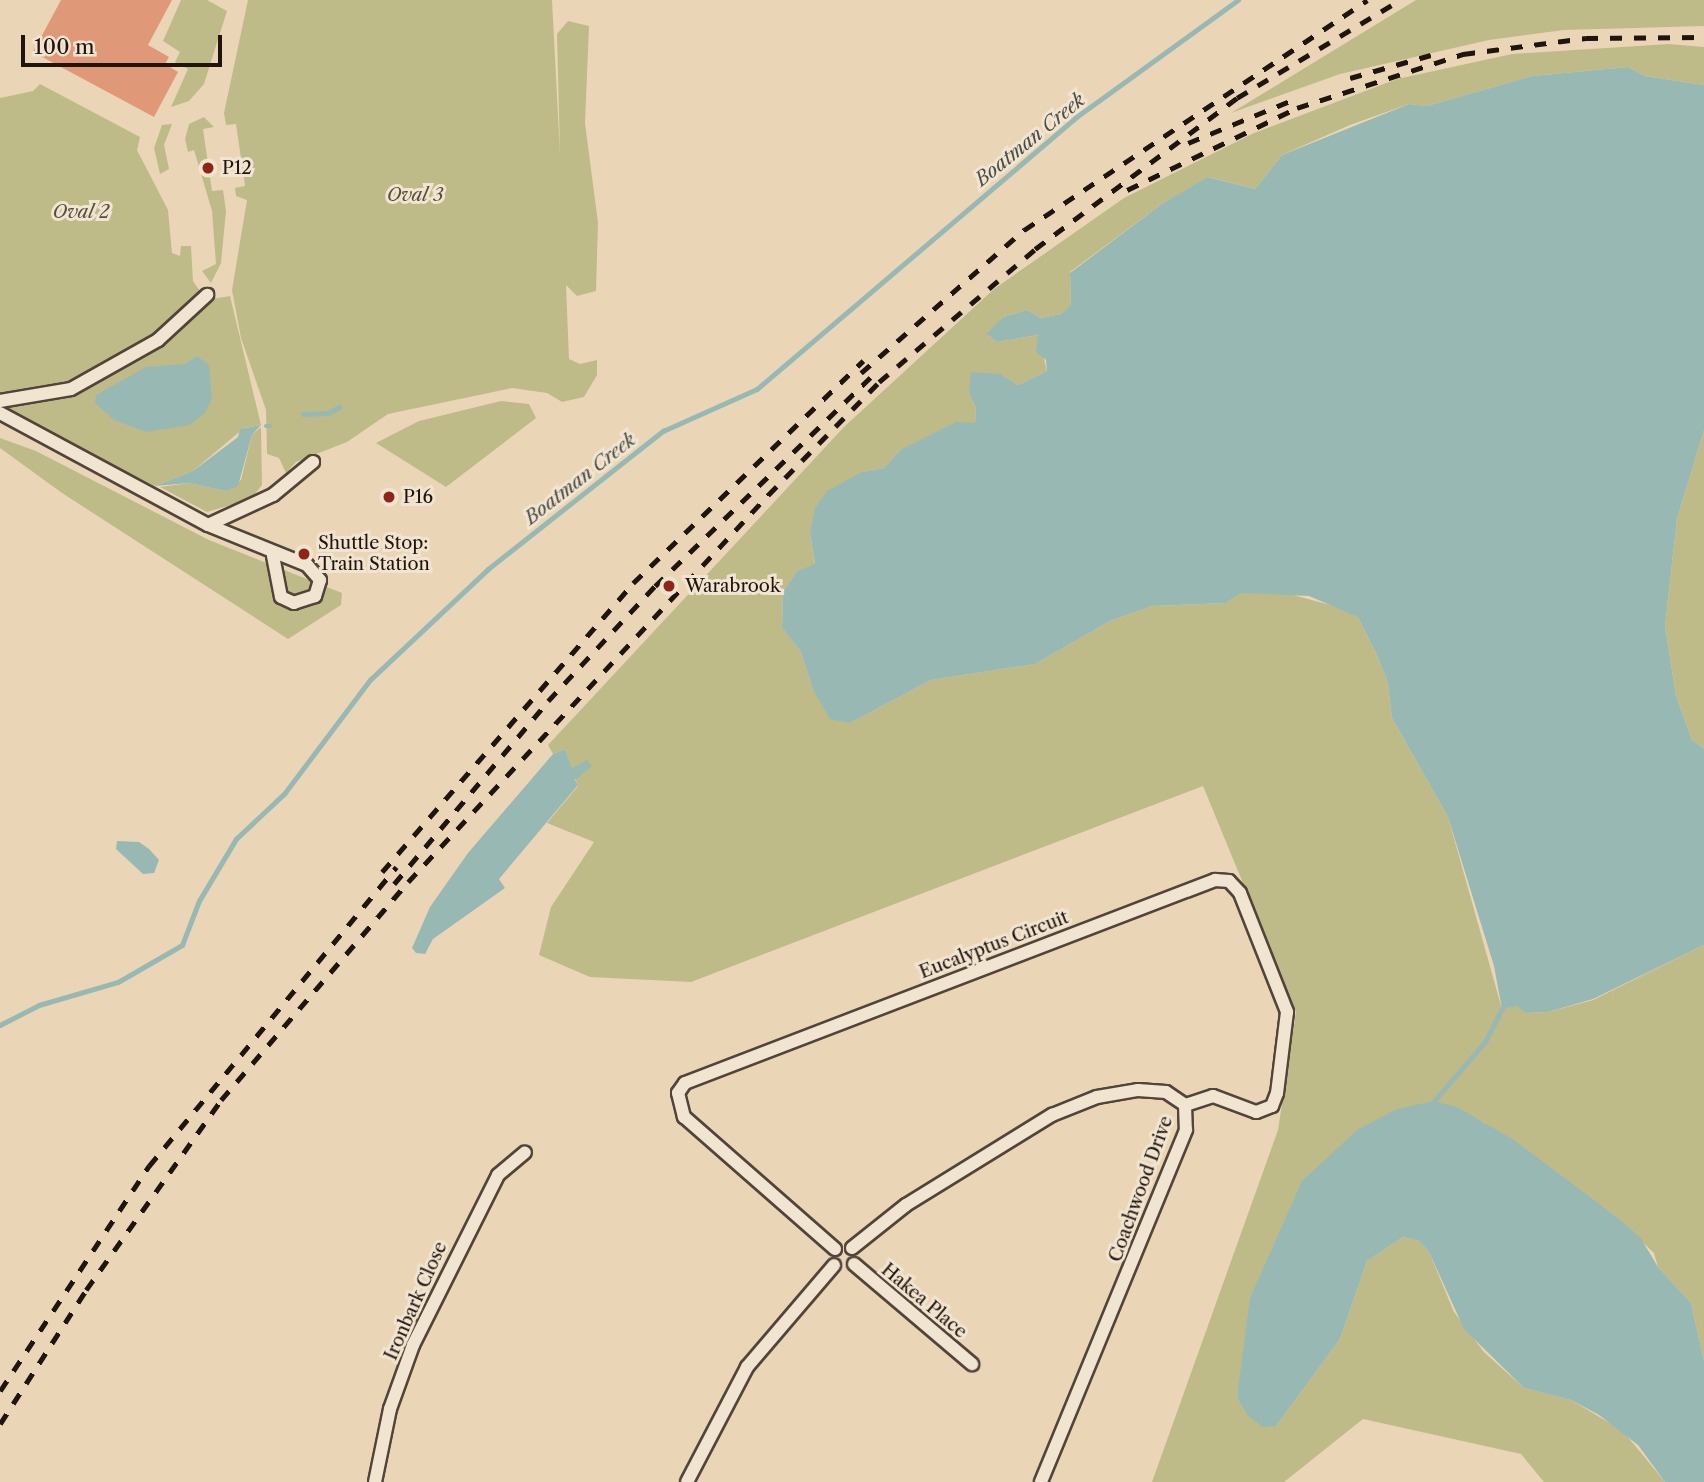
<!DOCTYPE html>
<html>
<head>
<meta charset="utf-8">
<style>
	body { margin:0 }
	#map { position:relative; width:1704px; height:1482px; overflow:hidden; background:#ead6b7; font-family:"Libre Caslon Text",serif }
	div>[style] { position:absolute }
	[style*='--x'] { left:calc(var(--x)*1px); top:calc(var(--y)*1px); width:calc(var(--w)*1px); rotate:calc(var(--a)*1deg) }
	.green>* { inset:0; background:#bfbb89 }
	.water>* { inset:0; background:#98b8b4 }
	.stream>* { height:4.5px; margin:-2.25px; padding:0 2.25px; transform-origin:2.25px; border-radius:2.25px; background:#98b8b4 }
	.building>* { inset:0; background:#df9979 }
	.roads { filter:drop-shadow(2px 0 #524438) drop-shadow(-2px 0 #524438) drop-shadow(0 2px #524438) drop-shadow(0 -2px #524438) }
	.street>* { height:12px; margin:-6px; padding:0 6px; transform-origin:6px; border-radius:6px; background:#f1e4d0 }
	.rail>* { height:4.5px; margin-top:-2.25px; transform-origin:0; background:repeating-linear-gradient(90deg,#1f140e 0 12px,transparent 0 24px) }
	.dots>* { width:19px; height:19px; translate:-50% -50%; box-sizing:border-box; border:4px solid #f1e4d0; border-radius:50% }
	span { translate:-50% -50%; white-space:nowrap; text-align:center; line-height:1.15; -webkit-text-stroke:6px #f1e4d0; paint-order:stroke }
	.poi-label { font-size:18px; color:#1f140e }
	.left { translate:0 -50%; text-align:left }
	.park-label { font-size:18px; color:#574e39; font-style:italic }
	.street-label { font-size:18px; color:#1f140e }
	.water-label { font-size:19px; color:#494d48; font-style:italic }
	.scale { position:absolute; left:21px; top:35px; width:201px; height:32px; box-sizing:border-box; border:4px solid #1f140e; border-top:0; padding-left:9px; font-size:21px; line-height:24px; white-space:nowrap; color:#1f140e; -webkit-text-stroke:5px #f1e4d0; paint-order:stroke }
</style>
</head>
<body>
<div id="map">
	<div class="green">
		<i style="clip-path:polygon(181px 0,207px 0,227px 11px,204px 84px,189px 101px,171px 107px,188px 69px,175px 62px,180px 52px,163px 41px)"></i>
		<i style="clip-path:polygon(248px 0,552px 0,560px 154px,557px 34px,568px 21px,589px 26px,585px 123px,598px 223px,596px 291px,577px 296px,566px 285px,569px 359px,580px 364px,597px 360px,597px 375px,584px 397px,562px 402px,547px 393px,512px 388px,388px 414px,347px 442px,296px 462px,286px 473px,279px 458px,267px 454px,266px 410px,241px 338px,232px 290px,247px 200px,236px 196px,235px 188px,245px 186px,236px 124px,226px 125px,224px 113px)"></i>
		<i style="clip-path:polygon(1416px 0,1704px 0,1704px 26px,1564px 30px,1489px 40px,1340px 74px,1231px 113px)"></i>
		<i style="clip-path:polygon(1669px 44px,1704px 47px,1704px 85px,1645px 76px,1628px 67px,1532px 76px,1427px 106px,1409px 104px,1350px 125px,1282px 155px,1255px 189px,1209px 177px,1163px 203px,1070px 272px,1071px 306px,1061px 314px,1041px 318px,1027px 310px,1003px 317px,987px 335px,997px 342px,1038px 335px,1047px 371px,1018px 385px,1001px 374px,969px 393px,976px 408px,975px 423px,900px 450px,884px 468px,862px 472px,810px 534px,815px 565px,797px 571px,783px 592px,782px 626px,801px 652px,813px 690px,850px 723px,931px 680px,1035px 664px,1110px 621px,1152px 606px,1226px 603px,1241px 593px,1282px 592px,1345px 609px,1358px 617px,1376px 653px,1388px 683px,1392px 718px,1448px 817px,1502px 1009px,1517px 1005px,1527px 1013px,1548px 1012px,1593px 1000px,1704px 945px,1704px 1361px,1691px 1303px,1658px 1267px,1654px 1253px,1614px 1215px,1482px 1121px,1245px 1351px,1237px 1397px,1276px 1426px,1340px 1339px,1367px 1261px,1403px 1237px,1419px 1241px,1429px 1252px,1454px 1312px,1484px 1352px,1524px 1388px,1571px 1400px,1623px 1431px,1665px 1482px,1544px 1482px,1521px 1454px,1363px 1419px,1284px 1482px,1152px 1482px,1278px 1130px,1296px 1012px,1203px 786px,691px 982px,590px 977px,539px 955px,551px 907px,594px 842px,547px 823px,578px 786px,565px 749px,553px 754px,548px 745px,844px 427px,994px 289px,1124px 198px,1254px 133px,1397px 79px,1512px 54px)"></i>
		<i style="clip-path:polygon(40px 84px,140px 137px,137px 150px,168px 210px,172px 253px,180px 256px,181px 246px,191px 246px,193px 281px,206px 300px,230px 296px,261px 425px,244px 428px,193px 471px,155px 486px,0 409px,0 98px,33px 91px)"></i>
		<i style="clip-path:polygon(204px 117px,214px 127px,203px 129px,212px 191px,223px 190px,226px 211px,221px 263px,211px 283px,202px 271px,216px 264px,212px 211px,194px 150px,188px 152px,185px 139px,189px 124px)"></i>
		<i style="clip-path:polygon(172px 124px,164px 145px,169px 169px,160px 174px,154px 148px,162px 125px)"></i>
		<i style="clip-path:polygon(501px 401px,529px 404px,536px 418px,446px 487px,376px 443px,419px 421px)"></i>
		<i style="clip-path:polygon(261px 427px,262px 485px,251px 499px,207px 512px,160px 487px,189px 483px,225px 491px,241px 480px,252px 435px)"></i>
		<i style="clip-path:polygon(1704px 430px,1704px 749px,1692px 740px,1676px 696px,1665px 626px,1677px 519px)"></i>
		<i style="clip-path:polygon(0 438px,36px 451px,209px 540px,342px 593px,341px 605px,288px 639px,62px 493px,0 448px)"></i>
	</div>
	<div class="water">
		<i style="clip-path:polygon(1628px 67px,1645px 76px,1704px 85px,1704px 430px,1677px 519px,1665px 626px,1676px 696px,1692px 740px,1704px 749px,1704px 945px,1593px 999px,1548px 1012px,1526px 1013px,1517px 1006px,1502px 1009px,1494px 966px,1448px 817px,1392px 718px,1388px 683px,1376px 653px,1358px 617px,1309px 596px,1241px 593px,1226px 603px,1152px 606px,1110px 621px,1035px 664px,931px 680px,850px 723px,830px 719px,813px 690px,801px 652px,782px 627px,783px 592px,797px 571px,815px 564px,810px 534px,815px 508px,827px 491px,862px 472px,884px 468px,900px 450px,956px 422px,975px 423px,976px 408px,969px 393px,971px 372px,1001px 374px,1018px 385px,1047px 371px,1046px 360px,1036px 352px,1038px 335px,997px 342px,986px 334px,1003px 317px,1027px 310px,1041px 318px,1061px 314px,1071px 305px,1070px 273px,1163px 203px,1208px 177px,1255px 189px,1282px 155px,1409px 104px,1427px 106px,1532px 76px)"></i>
		<i style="clip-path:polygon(197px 356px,209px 365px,212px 399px,205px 413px,189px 425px,146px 432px,114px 420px,95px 403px,96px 395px,146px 367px,185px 364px)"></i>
		<i style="clip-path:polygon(261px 425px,252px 435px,238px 486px,225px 491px,189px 483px,155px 486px,193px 471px,238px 437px,240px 429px)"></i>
		<i style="clip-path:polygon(565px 749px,572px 768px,587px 760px,592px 766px,575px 780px,578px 785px,499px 879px,505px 888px,433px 939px,425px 954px,416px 953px,412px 948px,430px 907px,468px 853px,553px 754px)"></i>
		<i style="clip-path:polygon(117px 841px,139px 842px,149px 849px,159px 860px,154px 873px,143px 874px,116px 849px)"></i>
		<i style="clip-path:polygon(1434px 1101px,1457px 1107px,1514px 1140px,1614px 1215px,1640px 1237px,1658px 1267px,1691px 1303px,1704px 1361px,1704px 1482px,1665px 1482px,1638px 1445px,1599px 1415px,1571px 1400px,1524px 1388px,1464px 1329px,1429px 1252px,1419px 1241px,1403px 1237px,1367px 1261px,1340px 1339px,1276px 1426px,1263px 1427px,1248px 1416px,1237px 1397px,1250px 1298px,1302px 1181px,1357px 1130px,1397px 1109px)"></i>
	</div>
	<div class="stream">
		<i style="--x:303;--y:414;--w:25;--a:-2"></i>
		<i style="--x:328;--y:413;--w:13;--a:-27"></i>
		<i style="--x:266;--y:426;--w:4;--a:0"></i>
		<i style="--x:0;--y:1025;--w:44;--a:-27.1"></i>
		<i style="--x:39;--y:1005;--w:82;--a:-16.2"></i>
		<i style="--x:118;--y:982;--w:74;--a:-30"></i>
		<i style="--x:182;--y:945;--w:47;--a:-68.9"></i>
		<i style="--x:199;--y:901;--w:72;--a:-59.2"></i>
		<i style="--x:236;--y:839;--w:66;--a:-43.2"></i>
		<i style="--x:284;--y:794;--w:143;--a:-53"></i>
		<i style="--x:370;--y:680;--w:162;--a:-43.2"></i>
		<i style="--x:488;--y:569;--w:223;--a:-38.3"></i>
		<i style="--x:663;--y:431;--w:103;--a:-24.1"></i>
		<i style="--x:757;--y:389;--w:418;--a:-40.4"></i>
		<i style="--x:1075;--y:118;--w:201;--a:-35.9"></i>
		<i style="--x:1434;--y:1101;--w:78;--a:-49.2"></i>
		<i style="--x:1485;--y:1042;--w:37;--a:-63"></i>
	</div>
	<div class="building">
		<i style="clip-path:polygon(61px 0,172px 0,148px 45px,169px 57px,165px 64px,178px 72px,154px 117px,33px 52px)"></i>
	</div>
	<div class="roads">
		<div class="street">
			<i style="--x:0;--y:401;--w:72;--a:-9.6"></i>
			<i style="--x:71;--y:389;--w:100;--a:-29.4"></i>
			<i style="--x:158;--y:340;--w:67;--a:-42.6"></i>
			<i style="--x:0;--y:413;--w:236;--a:28.3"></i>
			<i style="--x:208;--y:525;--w:107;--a:22"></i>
			<i style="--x:307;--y:565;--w:20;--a:49"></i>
			<i style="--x:320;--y:580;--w:17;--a:107"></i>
			<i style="--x:315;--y:596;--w:22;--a:162"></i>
			<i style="--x:294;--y:603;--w:14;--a:-155"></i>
			<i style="--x:281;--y:597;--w:42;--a:-101"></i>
			<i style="--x:208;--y:525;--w:72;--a:-24.8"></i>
			<i style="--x:273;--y:495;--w:52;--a:-39.5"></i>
			<i style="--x:852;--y:1248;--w:69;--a:-38.5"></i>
			<i style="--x:906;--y:1205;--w:172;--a:-31.7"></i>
			<i style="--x:1052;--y:1115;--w:48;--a:-21.8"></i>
			<i style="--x:1097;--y:1097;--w:42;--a:-9.7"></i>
			<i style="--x:1138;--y:1090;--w:28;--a:4"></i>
			<i style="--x:1166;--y:1092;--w:23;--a:34"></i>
			<i style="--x:1185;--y:1105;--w:25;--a:88"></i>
			<i style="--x:1186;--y:1130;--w:381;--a:112.4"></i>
			<i style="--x:835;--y:1249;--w:201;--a:-138.8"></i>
			<i style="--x:684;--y:1117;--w:25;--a:-104"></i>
			<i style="--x:678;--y:1093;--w:12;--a:-55"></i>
			<i style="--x:685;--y:1083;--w:568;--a:-20.96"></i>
			<i style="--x:1215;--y:880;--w:14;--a:4"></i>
			<i style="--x:1229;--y:881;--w:16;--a:47"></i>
			<i style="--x:1240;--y:893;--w:128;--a:68.4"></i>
			<i style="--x:1287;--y:1012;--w:82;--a:97"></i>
			<i style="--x:1277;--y:1093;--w:14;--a:111"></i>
			<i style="--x:1272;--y:1106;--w:17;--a:159"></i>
			<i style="--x:1256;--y:1112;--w:46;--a:-159.6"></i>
			<i style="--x:1213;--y:1096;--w:29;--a:162"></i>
			<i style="--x:854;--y:1264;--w:155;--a:40.3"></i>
			<i style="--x:375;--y:1482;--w:75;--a:-78.4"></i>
			<i style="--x:390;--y:1409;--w:68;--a:-70.2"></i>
			<i style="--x:413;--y:1345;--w:190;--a:-63.4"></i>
			<i style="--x:498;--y:1175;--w:35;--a:-40"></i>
			<i style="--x:687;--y:1482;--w:130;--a:-62.4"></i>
			<i style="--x:747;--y:1367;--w:134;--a:-49.5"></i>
		</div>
	</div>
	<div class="rail">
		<i style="--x:1350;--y:78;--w:84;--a:-15.9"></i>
		<i style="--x:1188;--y:143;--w:116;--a:-22.4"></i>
		<i style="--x:1127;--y:190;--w:189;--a:-25.8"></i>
		<i style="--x:1297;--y:108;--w:175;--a:-18"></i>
		<i style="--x:1463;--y:54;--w:124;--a:-7.4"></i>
		<i style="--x:1586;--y:38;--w:118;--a:-0.5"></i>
		<i style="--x:861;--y:373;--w:217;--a:-41.3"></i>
		<i style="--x:1024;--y:230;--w:413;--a:-33.8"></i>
		<i style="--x:382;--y:872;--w:383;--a:-49"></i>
		<i style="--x:633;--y:583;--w:320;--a:-44"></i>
		<i style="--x:394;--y:884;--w:239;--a:-49.9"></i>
		<i style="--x:548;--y:701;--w:157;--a:-47.1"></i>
		<i style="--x:655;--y:586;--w:310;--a:-44.1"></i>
		<i style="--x:0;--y:1391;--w:270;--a:-56.5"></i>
		<i style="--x:149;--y:1166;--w:388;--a:-50.4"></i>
		<i style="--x:0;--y:1424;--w:159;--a:-57.3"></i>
		<i style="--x:86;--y:1290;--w:233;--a:-54.6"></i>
		<i style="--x:221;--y:1100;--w:287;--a:-49.4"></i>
		<i style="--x:408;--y:882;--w:529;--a:-47.07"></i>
		<i style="--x:768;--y:495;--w:158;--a:-45.5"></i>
		<i style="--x:879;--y:382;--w:205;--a:-40.4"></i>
		<i style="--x:1035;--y:249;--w:252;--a:-36.8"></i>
		<i style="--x:1237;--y:98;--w:190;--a:-31"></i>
	</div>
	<div class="dots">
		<i style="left:208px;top:168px;background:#8f2418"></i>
		<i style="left:389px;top:497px;background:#8f2418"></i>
		<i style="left:304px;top:554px;background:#8f2418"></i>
		<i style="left:669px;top:586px;background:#8f2418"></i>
	</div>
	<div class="poi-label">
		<span class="left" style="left:222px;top:168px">P12</span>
		<span class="left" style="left:403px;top:497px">P16</span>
		<span class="left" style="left:318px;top:554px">Shuttle Stop:<br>Train Station</span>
		<span class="left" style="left:685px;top:586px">Warabrook</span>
	</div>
	<div class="park-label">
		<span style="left:415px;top:195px">Oval 3</span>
		<span style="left:81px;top:212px">Oval 2</span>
	</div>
	<div class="street-label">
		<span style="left:994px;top:945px;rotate:-21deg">Eucalyptus Circuit</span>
		<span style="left:1141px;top:1189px;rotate:-70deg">Coachwood Drive</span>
		<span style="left:416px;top:1301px;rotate:-66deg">Ironbark Close</span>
		<span style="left:924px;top:1301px;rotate:40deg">Hakea Place</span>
	</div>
	<div class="water-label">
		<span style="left:1030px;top:140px;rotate:-39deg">Boatman Creek</span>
		<span style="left:580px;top:479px;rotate:-38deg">Boatman Creek</span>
	</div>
	<div class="scale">100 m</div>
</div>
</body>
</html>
